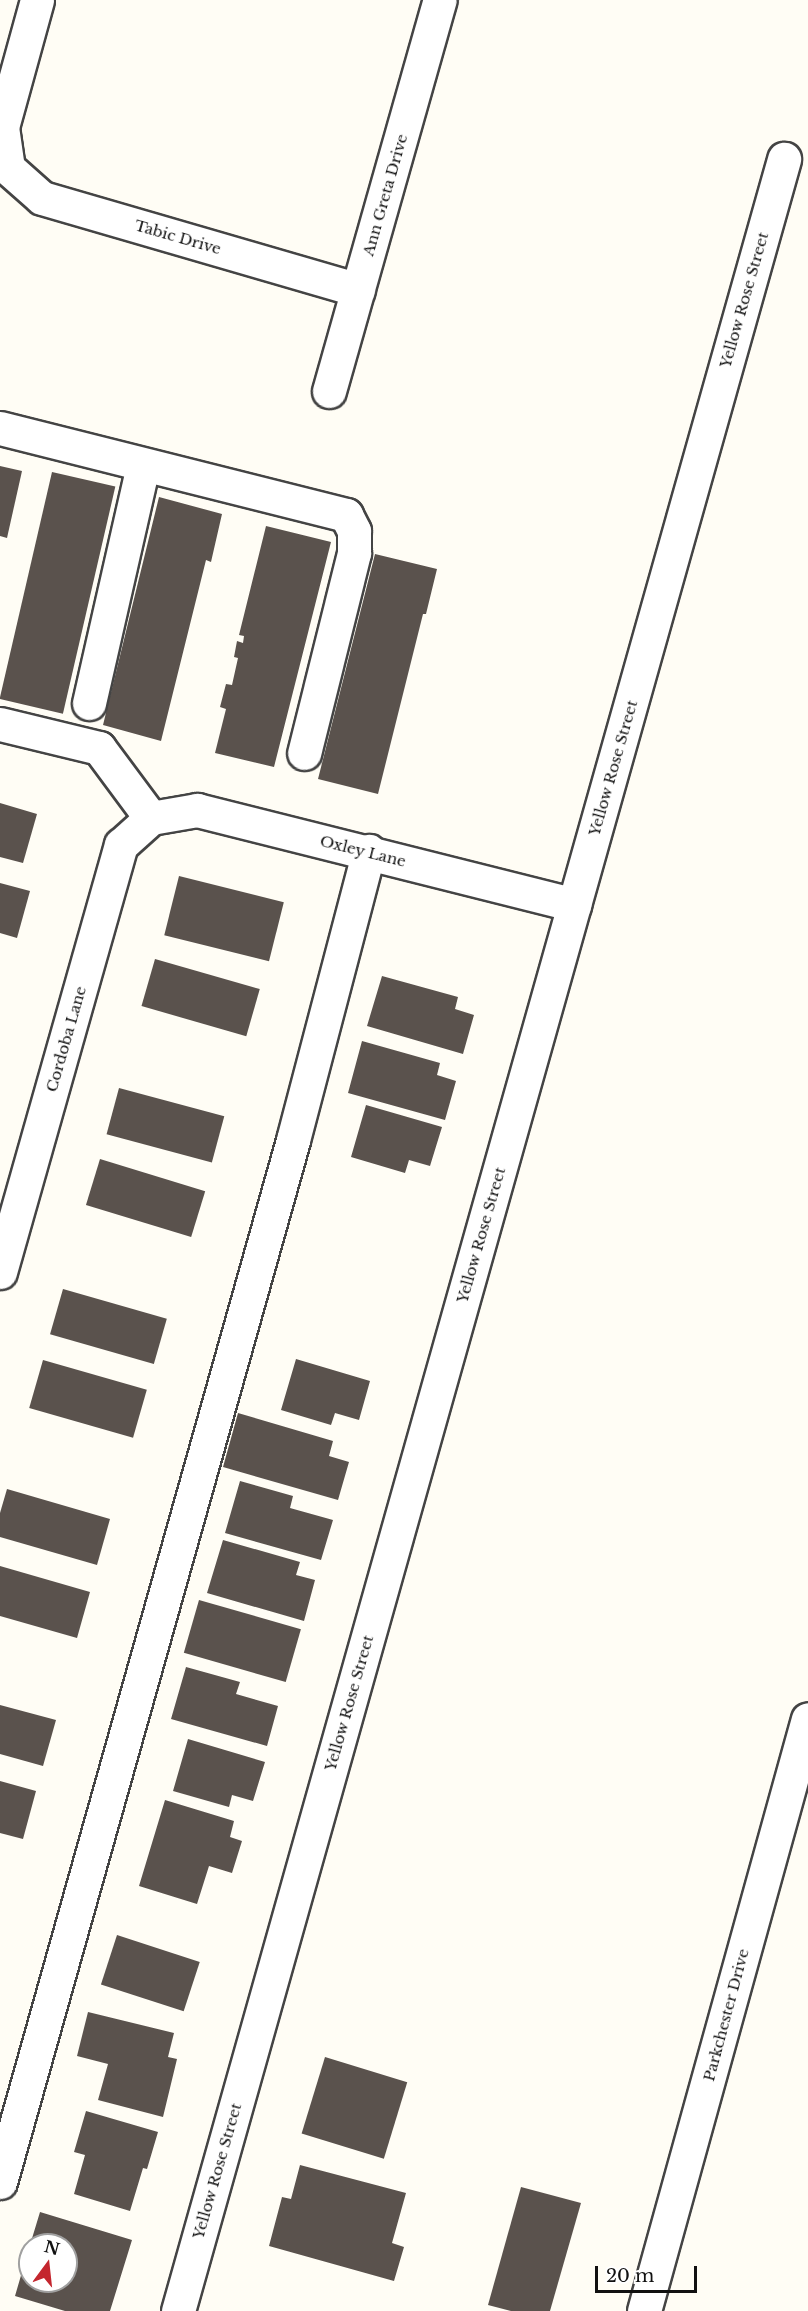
<!DOCTYPE html>
<html>
<head>
<meta charset="utf-8">
<style>
	body { margin:0 }
	#map { position:relative; width:808px; height:2311px; overflow:hidden; background:#fffdf5; font-family:"Libre Baskerville",serif }
	div>[style] { position:absolute }
	.building>* { inset:0; background:#5a524d; transform-origin:0 0 }
	.roads { filter:drop-shadow(2px 0 #444) drop-shadow(-2px 0 #444) drop-shadow(0 2px #444) drop-shadow(0 -2px #444) }
	.minor>* { height:33px; margin:-16.5px; padding:0 16.5px; transform-origin:16.5px; border-radius:16.5px; background:#fff }
	span { translate:-50% -50%; white-space:nowrap; text-align:center; line-height:1.15; -webkit-text-stroke:6px #fff; paint-order:stroke }
	.street-label { font-size:15px; color:#111 }
	.north { position:absolute; left:18px; top:2233px; width:60px; height:60px; box-sizing:border-box; background:#fff; border:2px solid #a0a0a0; border-radius:50%; rotate:15deg; font-size:16px; font-weight:700; line-height:24px; text-align:center; color:#111 }
	.north::after { content:''; display:block; margin:auto; width:21px; height:27px; background:#c4262e; clip-path:polygon(50% 0,100% 100%,50% 72%,0 100%) }
	.scale { position:absolute; left:595px; top:2266px; width:102px; height:27px; box-sizing:border-box; border:3px solid #111; border-top:0; padding-left:8px; font-size:18px; line-height:21px; white-space:nowrap; color:#111; -webkit-text-stroke:4px #fff; paint-order:stroke }
</style>
</head>
<body>
<div id="map">
	<div class="building">
		<div style="clip-path:polygon(0 466px,22px 471px,7px 538px,0 536px)"></div>
		<div style="left:52px;top:472px;width:65px;height:233px;rotate:13deg"></div>
		<div style="clip-path:polygon(159px 497px,222px 514px,211px 562px,206px 560px,161px 741px,103px 725px)"></div>
		<div style="clip-path:polygon(266px 526px,331px 542px,274px 767px,215px 753px,226px 709px,220px 707px,226px 684px,232px 685px,238px 658px,234px 657px,237px 641px,243px 643px,244px 636px,239px 635px)"></div>
		<div style="clip-path:polygon(375px 554px,437px 569px,426px 614px,423px 614px,378px 794px,318px 779px)"></div>
		<div style="clip-path:polygon(0 803px,37px 814px,23px 863px,0 857px)"></div>
		<div style="left:179px;top:876px;width:108px;height:61px;rotate:14deg"></div>
		<div style="clip-path:polygon(0 883px,30px 891px,17px 938px,0 933px)"></div>
		<div style="left:155px;top:959px;width:109px;height:49px;rotate:16deg"></div>
		<div style="clip-path:polygon(382px 976px,458px 997px,455px 1009px,474px 1015px,463px 1054px,367px 1026px)"></div>
		<div style="clip-path:polygon(362px 1041px,440px 1063px,437px 1075px,456px 1081px,445px 1120px,348px 1093px)"></div>
		<div style="left:119px;top:1088px;width:109px;height:48px;rotate:15deg"></div>
		<div style="clip-path:polygon(366px 1105px,442px 1127px,430px 1166px,409px 1160px,405px 1173px,351px 1157px)"></div>
		<div style="left:100px;top:1159px;width:110px;height:48px;rotate:17deg"></div>
		<div style="left:63px;top:1289px;width:108px;height:47px;rotate:16deg"></div>
		<div style="clip-path:polygon(296px 1359px,370px 1381px,359px 1420px,335px 1413px,331px 1425px,281px 1410px)"></div>
		<div style="left:43px;top:1360px;width:108px;height:50px;rotate:16deg"></div>
		<div style="clip-path:polygon(238px 1413px,333px 1441px,329px 1456px,349px 1462px,338px 1500px,223px 1467px)"></div>
		<div style="clip-path:polygon(240px 1481px,293px 1496px,290px 1508px,333px 1520px,321px 1560px,225px 1533px)"></div>
		<div style="clip-path:polygon(7px 1489px,110px 1519px,97px 1565px,0 1537px,0 1513px)"></div>
		<div style="clip-path:polygon(223px 1540px,300px 1562px,296px 1575px,315px 1580px,304px 1621px,207px 1593px)"></div>
		<div style="clip-path:polygon(0 1566px,90px 1592px,77px 1638px,0 1616px)"></div>
		<div style="left:199px;top:1600px;width:106px;height:55px;rotate:16deg"></div>
		<div style="clip-path:polygon(186px 1667px,240px 1682px,236px 1694px,278px 1706px,267px 1746px,171px 1719px)"></div>
		<div style="clip-path:polygon(0 1705px,56px 1720px,43px 1766px,0 1754px)"></div>
		<div style="clip-path:polygon(188px 1739px,265px 1762px,253px 1801px,232px 1795px,229px 1807px,173px 1791px)"></div>
		<div style="clip-path:polygon(0 1781px,36px 1791px,23px 1839px,0 1833px)"></div>
		<div style="clip-path:polygon(165px 1800px,234px 1821px,230px 1837px,242px 1841px,232px 1873px,209px 1866px,197px 1904px,139px 1886px)"></div>
		<div style="left:117px;top:1935px;width:87px;height:52px;rotate:18deg"></div>
		<div style="clip-path:polygon(88px 2012px,174px 2033px,168px 2057px,177px 2059px,163px 2117px,98px 2100px,108px 2064px,77px 2056px)"></div>
		<div style="left:325px;top:2057px;width:86px;height:80px;rotate:17deg"></div>
		<div style="clip-path:polygon(86px 2111px,158px 2132px,147px 2169px,143px 2168px,130px 2211px,74px 2194px,85px 2155px,74px 2152px)"></div>
		<div style="clip-path:polygon(300px 2165px,406px 2193px,392px 2243px,404px 2247px,394px 2281px,269px 2246px,282px 2197px,291px 2199px)"></div>
		<div style="clip-path:polygon(521px 2187px,581px 2203px,550px 2311px,511px 2311px,488px 2305px)"></div>
		<div style="clip-path:polygon(40px 2212px,132px 2240px,110px 2311px,65px 2311px,15px 2296px,29px 2248px,30px 2281px,66px 2281px,66px 2245px,30px 2245px)"></div>
	</div>
	<div class="roads">
		<div class="minor">
			<div style="left:37px;top:0;width:132px;rotate:105.4deg"></div>
			<div style="left:2px;top:127px;width:41px;rotate:81.7deg"></div>
			<div style="left:8px;top:168px;width:45px;rotate:41.4deg"></div>
			<div style="left:42px;top:198px;width:329px;rotate:16.2deg"></div>
			<div style="left:329px;top:391px;width:406px;rotate:-74.2deg"></div>
			<div style="left:0;top:428px;width:357px;rotate:14.1deg"></div>
			<div style="left:346px;top:515px;width:18px;rotate:63deg"></div>
			<div style="left:354px;top:531px;width:22px;rotate:90deg"></div>
			<div style="left:354px;top:553px;width:206px;rotate:104deg"></div>
			<div style="left:89px;top:703px;width:244px;rotate:-77.2deg"></div>
			<div style="left:0;top:724px;width:102px;rotate:13.6deg"></div>
			<div style="left:99px;top:748px;width:87px;rotate:53.4deg"></div>
			<div style="left:151px;top:818px;width:47px;rotate:-9.9deg"></div>
			<div style="left:197px;top:810px;width:389px;rotate:14.1deg"></div>
			<div style="left:0;top:1272px;width:444px;rotate:-74.2deg"></div>
			<div style="left:121px;top:845px;width:40px;rotate:-42deg"></div>
			<div style="left:0;top:2182px;width:1082px;rotate:-74.29deg"></div>
			<div style="left:293px;top:1140px;width:299px;rotate:-75.3deg"></div>
			<div style="left:178px;top:2311px;width:2236px;rotate:-74.27deg"></div>
			<div style="left:644px;top:2311px;width:614px;rotate:-74.52deg"></div>
		</div>
	</div>
	<div class="street-label">
		<span style="left:385px;top:195px;rotate:-74deg">Ann Greta Drive</span>
		<span style="left:178px;top:237px;rotate:16deg">Tabic Drive</span>
		<span style="left:744px;top:300px;rotate:-74deg">Yellow Rose Street</span>
		<span style="left:613px;top:768px;rotate:-74deg">Yellow Rose Street</span>
		<span style="left:363px;top:851px;rotate:14deg">Oxley Lane</span>
		<span style="left:66px;top:1039px;rotate:-74deg">Cordoba Lane</span>
		<span style="left:481px;top:1235px;rotate:-74deg">Yellow Rose Street</span>
		<span style="left:349px;top:1703px;rotate:-74deg">Yellow Rose Street</span>
		<span style="left:726px;top:2015px;rotate:-75deg">Parkchester Drive</span>
		<span style="left:217px;top:2171px;rotate:-74deg">Yellow Rose Street</span>
	</div>
	<div class="north">N</div>
	<div class="scale">20 m</div>
</div>
</body>
</html>
